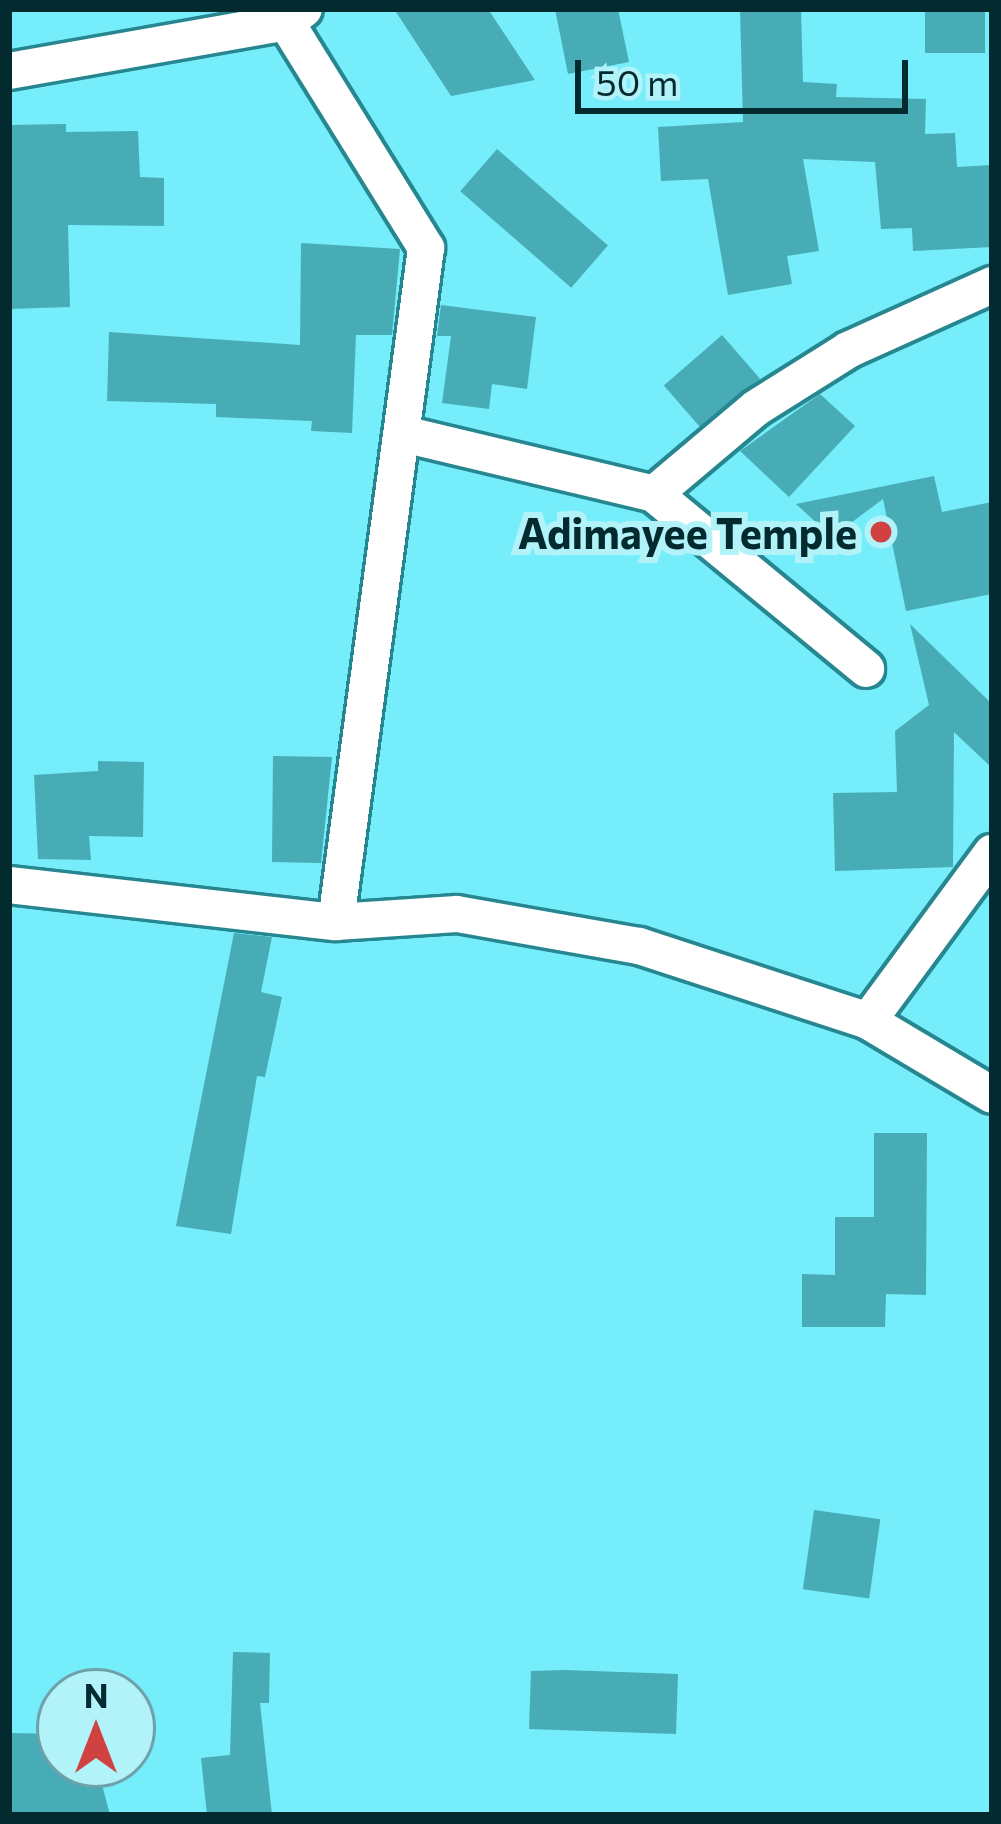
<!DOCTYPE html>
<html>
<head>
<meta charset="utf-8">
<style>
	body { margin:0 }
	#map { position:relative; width:1001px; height:1824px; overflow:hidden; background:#76edfa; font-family:Commissioner,sans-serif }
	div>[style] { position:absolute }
	.building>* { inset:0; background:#48acb6; transform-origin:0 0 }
	.roads { filter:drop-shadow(3px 0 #278791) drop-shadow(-3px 0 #278791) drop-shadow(0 3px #278791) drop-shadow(0 -3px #278791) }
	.minor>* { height:36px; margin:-18px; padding:0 18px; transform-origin:18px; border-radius:18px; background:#fff }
	.dots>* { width:33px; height:33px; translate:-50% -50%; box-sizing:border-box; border:6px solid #b2f2f9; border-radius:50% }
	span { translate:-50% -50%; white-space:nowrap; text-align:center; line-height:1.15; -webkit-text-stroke:12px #b2f2f9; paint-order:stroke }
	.poi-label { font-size:42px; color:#032b2f; font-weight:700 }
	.right { translate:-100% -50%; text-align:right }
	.frame { position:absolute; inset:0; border:12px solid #032b2f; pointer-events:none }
	.north { position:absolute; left:36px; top:1668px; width:120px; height:120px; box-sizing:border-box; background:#b2f2f9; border:3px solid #6ca2a8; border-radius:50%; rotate:0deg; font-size:33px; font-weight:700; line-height:48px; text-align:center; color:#032b2f }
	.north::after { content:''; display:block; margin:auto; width:42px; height:54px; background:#d04141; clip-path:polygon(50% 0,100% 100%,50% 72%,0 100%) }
	.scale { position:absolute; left:575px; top:60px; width:333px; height:54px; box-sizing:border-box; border:6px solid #032b2f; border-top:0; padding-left:15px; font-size:36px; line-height:42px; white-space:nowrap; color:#032b2f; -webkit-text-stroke:9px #b2f2f9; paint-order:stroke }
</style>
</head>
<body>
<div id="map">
	<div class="building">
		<div style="clip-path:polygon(394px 9px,488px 9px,535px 80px,451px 96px)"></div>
		<div style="clip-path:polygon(555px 9px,618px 9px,629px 62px,568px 74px)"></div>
		<div style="clip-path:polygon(740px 9px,801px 9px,803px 82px,837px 84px,836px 97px,926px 99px,925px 134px,955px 133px,957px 167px,992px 165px,992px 247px,913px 251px,912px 228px,881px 229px,875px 162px,803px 159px,819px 251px,787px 256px,792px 284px,728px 295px,708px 179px,661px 181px,658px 127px,743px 122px)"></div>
		<div style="left:925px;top:9px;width:60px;height:44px"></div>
		<div style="clip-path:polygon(66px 124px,66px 132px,138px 131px,140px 177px,164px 178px,164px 226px,68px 225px,70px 307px,9px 309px,10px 125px)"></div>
		<div style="left:497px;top:149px;width:147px;height:56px;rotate:41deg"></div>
		<div style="clip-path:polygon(301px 243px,400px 249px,392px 335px,356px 335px,352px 433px,311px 431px,312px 421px,216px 417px,216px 404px,107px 401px,109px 332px,300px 345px)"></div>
		<div style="clip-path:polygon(441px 305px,536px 317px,527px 389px,492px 384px,489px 409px,442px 403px,451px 336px,437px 336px)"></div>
		<div style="left:722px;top:335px;width:58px;height:77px;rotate:49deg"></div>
		<div style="clip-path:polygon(820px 394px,855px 426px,789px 497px,740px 451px)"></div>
		<div style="clip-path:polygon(934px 476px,942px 512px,992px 502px,992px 594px,906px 611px,883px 499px,832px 537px,796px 504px)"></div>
		<div style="clip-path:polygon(910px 624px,992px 704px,992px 768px,954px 732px,953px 867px,835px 871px,833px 793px,897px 792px,895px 731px,929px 705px)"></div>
		<div style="clip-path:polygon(273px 756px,332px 757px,321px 863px,272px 862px)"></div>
		<div style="clip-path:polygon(98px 761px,144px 762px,143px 837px,89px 836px,91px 860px,38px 859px,34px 775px,98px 771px)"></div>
		<div style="clip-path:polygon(234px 933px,272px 937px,261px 992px,282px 997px,265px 1077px,257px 1076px,231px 1234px,176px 1226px)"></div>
		<div style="clip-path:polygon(874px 1133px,927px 1133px,926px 1295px,886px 1294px,885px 1327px,802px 1327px,802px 1274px,835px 1275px,835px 1217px,874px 1217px)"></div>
		<div style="left:814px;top:1510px;width:67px;height:80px;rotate:8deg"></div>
		<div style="clip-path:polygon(233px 1652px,270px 1653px,269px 1703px,260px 1703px,272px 1815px,207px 1815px,201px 1758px,230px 1755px)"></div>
		<div style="clip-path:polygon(564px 1670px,678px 1674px,676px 1734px,529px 1729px,531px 1671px)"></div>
		<div style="clip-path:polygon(9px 1733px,60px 1734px,69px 1780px,99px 1773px,110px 1815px,9px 1815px)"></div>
	</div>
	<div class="roads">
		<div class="minor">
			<div style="left:286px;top:22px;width:266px;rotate:58.2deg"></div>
			<div style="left:426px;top:248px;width:680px;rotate:97.61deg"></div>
			<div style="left:9px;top:71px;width:281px;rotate:-10deg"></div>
			<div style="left:286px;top:22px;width:22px;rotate:-36deg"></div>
			<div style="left:407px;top:435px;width:254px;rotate:13.4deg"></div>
			<div style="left:654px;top:494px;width:275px;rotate:39.5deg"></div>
			<div style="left:654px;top:494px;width:133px;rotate:-40.1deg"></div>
			<div style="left:756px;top:408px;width:109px;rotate:-32.2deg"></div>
			<div style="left:848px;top:350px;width:158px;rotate:-24.3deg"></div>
			<div style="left:9px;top:885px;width:329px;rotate:6.5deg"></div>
			<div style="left:336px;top:922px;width:121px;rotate:-3.8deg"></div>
			<div style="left:457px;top:914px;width:185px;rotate:10deg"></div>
			<div style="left:639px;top:946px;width:241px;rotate:18.1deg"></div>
			<div style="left:868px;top:1021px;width:144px;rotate:30.8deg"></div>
			<div style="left:868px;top:1021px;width:209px;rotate:-53.6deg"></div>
		</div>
	</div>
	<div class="dots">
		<div style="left:881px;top:532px;background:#d04141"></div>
	</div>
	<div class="poi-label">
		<span class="right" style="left:857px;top:532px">Adimayee Temple</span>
	</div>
	<div class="frame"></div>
	<div class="north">N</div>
	<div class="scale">50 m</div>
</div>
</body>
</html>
